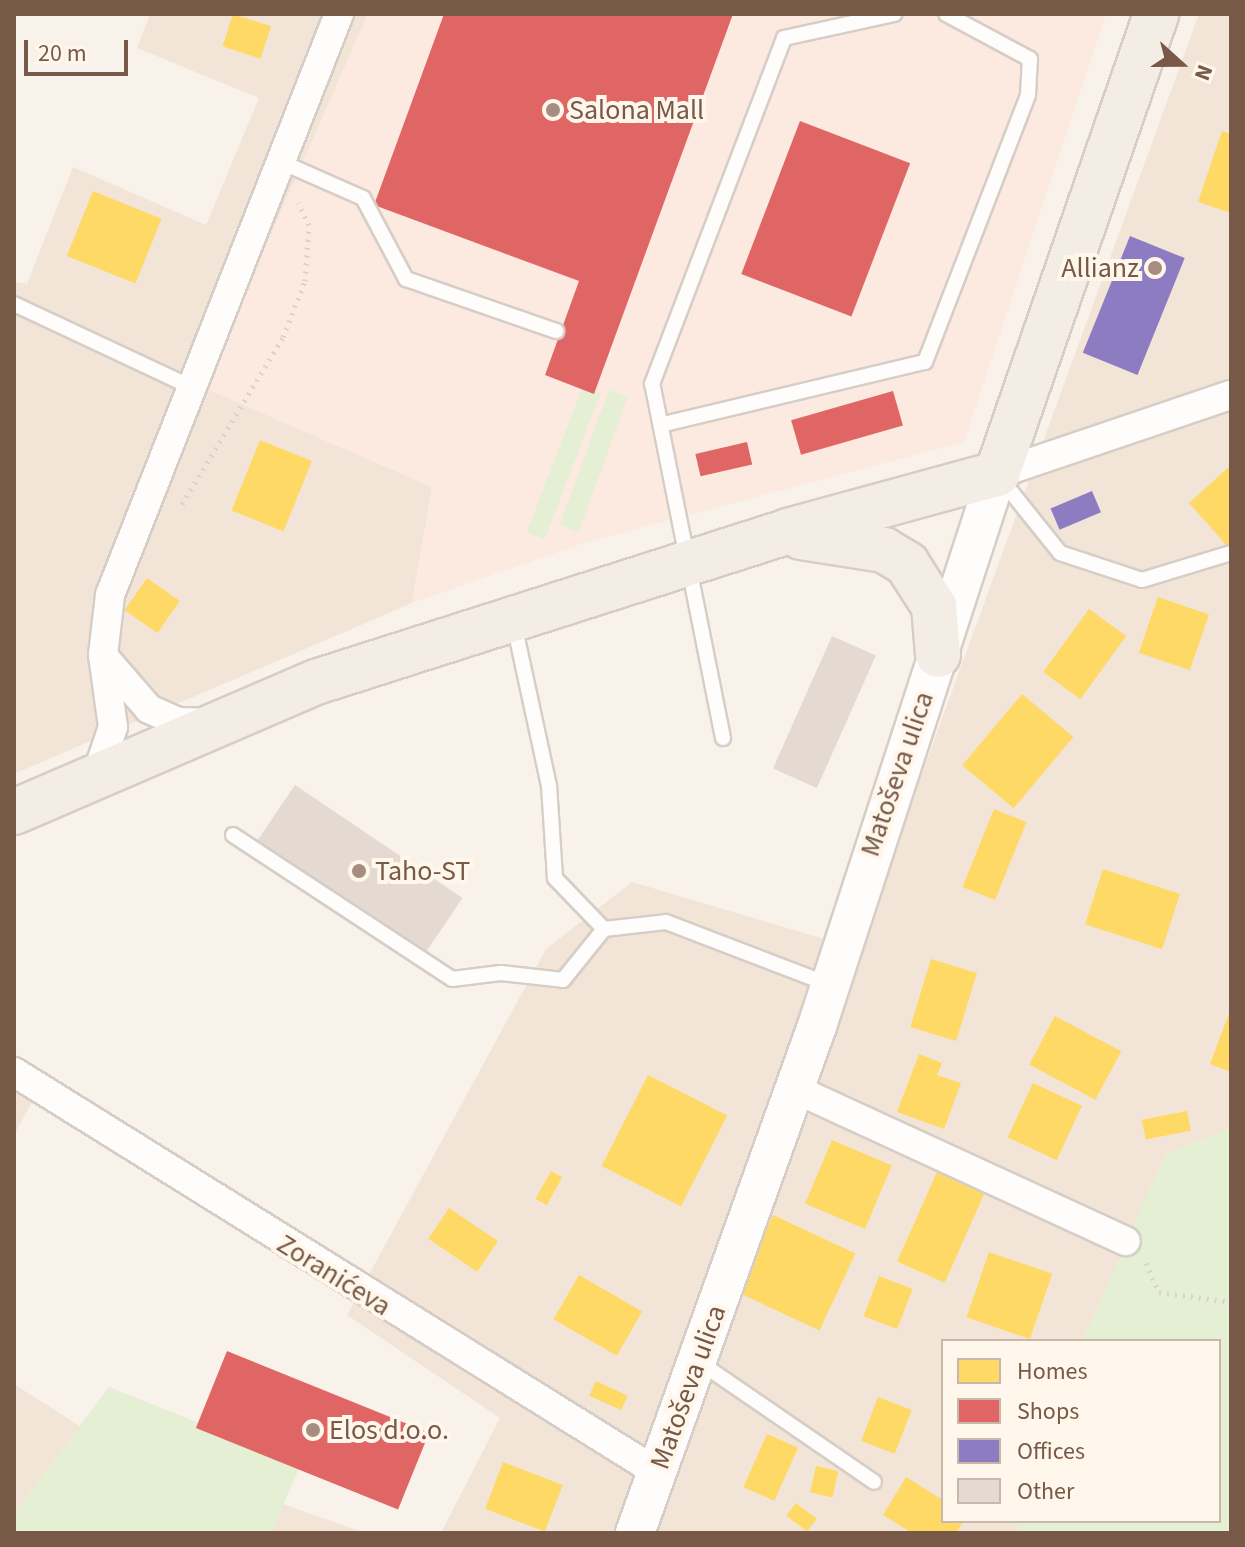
<!DOCTYPE html>
<html>
<head>
<meta charset="utf-8">
<style>
	body { margin:0 }
	#map { position:relative; width:1245px; height:1547px; overflow:hidden; background:#f8f2ea; font-family:"Source Sans 3",sans-serif }
	div>[style] { position:absolute }
	.residential>* { inset:0; background:#f2e5d7 }
	.commercial>* { inset:0; background:#fce9e0 }
	.green>* { inset:0; background:#e4efd3; transform-origin:0 0 }
	.homes>* { inset:0; background:#ffd966; transform-origin:0 0 }
	.shops>* { inset:0; background:#e06666; transform-origin:0 0 }
	.offices>* { inset:0; background:#8e7cc3; transform-origin:0 0 }
	.building>* { inset:0; background:#e5dad1; transform-origin:0 0 }
	.path>* { height:5px; margin-top:-2.5px; transform-origin:0; background:repeating-linear-gradient(90deg,#dad2cc 0 2px,transparent 0 8px) }
	.roads { filter:drop-shadow(2px 0 #d6cec6) drop-shadow(-2px 0 #d6cec6) drop-shadow(0 2px #d6cec6) drop-shadow(0 -2px #d6cec6) }
	.service>* { height:14px; margin:-7px; padding:0 7px; transform-origin:7px; border-radius:7px; background:#fefdfc }
	.minor>* { height:28px; margin:-14px; padding:0 14px; transform-origin:14px; border-radius:14px; background:#fefdfc }
	.secondary>* { height:38px; margin:-19px; padding:0 19px; transform-origin:19px; border-radius:19px; background:#fefdfc }
	.primary>* { height:44px; margin:-22px; padding:0 22px; transform-origin:22px; border-radius:22px; background:#f3ede5 }
	.dots>* { width:22px; height:22px; translate:-50% -50%; box-sizing:border-box; border:4px solid #fff7ec; border-radius:50% }
	span { translate:-50% -50%; white-space:nowrap; text-align:center; line-height:1.15; -webkit-text-stroke:8px #fff7ec; paint-order:stroke }
	.poi-label { font-size:28px; color:#785847 }
	.left { translate:0 -50%; text-align:left }
	.right { translate:-100% -50%; text-align:right }
	.street-label { font-size:28px; color:#785847 }
	.frame { position:absolute; inset:0; border:16px solid #785847; pointer-events:none }
	.legend { position:absolute; left:941px; top:1339px; width:280px; height:184px; box-sizing:border-box; background:#fff7ec; border:2px solid #c9b7aa; margin:0; padding:10px 14px; list-style:none; font-size:24px; color:#785847 }
	.legend li { display:flex; align-items:center; gap:16px; height:40px }
	.legend b { width:40px; border:2px solid #c9b7aa }
	.north { position:absolute; left:1141px; top:24px; width:80px; height:80px; -webkit-text-stroke:6px #fff7ec; paint-order:stroke; rotate:111deg; font-size:22px; font-weight:700; line-height:32px; text-align:center; color:#785847 }
	.north::after { content:''; display:block; margin:auto; width:28px; height:36px; background:#785847; clip-path:polygon(50% 0,100% 100%,50% 72%,0 100%) }
	.scale { position:absolute; left:24px; top:40px; width:104px; height:36px; box-sizing:border-box; border:4px solid #785847; border-top:0; padding-left:10px; font-size:24px; line-height:28px; white-space:nowrap; color:#785847; -webkit-text-stroke:6px #fff7ec; paint-order:stroke }
</style>
</head>
<body>
<div id="map">
	<div class="residential">
		<div style="clip-path:polygon(150px 14px,368px 14px,204px 387px,432px 487px,412px 603px,14px 774px,14px 282px,27px 284px,73px 167px,206px 225px,259px 98px,137px 48px)"></div>
		<div style="clip-path:polygon(evenodd,1199px 14px,1231px 14px,1231px 1533px,441px 1533px,500px 1418px,347px 1315px,546px 949px,632px 882px,858px 949px,1199px 14px,943px 1341px,1219px 1341px,1219px 1521px,943px 1521px,943px 1341px)"></div>
		<div style="clip-path:polygon(14px 1058px,48px 1073px,14px 1135px)"></div>
		<div style="clip-path:polygon(14px 1384px,81px 1427px,14px 1513px)"></div>
		<div style="clip-path:polygon(283px 1504px,365px 1533px,271px 1533px)"></div>
	</div>
	<div class="commercial">
		<div style="clip-path:polygon(368px 14px,1106px 14px,964px 442px,587px 542px,412px 603px,432px 487px,204px 388px)"></div>
	</div>
	<div class="green">
		<div style="left:583px;top:386px;width:19px;height:157px;rotate:21deg"></div>
		<div style="left:609px;top:390px;width:20px;height:144px;rotate:20deg"></div>
		<div style="clip-path:polygon(1231px 1127px,1231px 1533px,1024px 1533px,1010px 1521px,1219px 1521px,1219px 1341px,1082px 1341px,1165px 1155px)"></div>
		<div style="clip-path:polygon(109px 1387px,301px 1464px,271px 1533px,14px 1533px,14px 1513px)"></div>
	</div>
	<div class="homes">
		<div style="left:233px;top:14px;width:40px;height:34px;rotate:18deg"></div>
		<div style="clip-path:polygon(1222px 131px,1231px 134px,1231px 213px,1198px 202px)"></div>
		<div style="left:93px;top:191px;width:74px;height:70px;rotate:22deg"></div>
		<div style="left:260px;top:440px;width:56px;height:76px;rotate:22deg"></div>
		<div style="clip-path:polygon(1231px 465px,1231px 546px,1229px 548px,1189px 503px)"></div>
		<div style="left:147px;top:578px;width:40px;height:39px;rotate:35deg"></div>
		<div style="left:1158px;top:597px;width:54px;height:59px;rotate:19deg"></div>
		<div style="left:1089px;top:609px;width:46px;height:78px;rotate:36deg"></div>
		<div style="left:1022px;top:694px;width:67px;height:93px;rotate:40deg"></div>
		<div style="left:994px;top:809px;width:35px;height:84px;rotate:22deg"></div>
		<div style="left:1103px;top:869px;width:81px;height:58px;rotate:18deg"></div>
		<div style="left:931px;top:959px;width:48px;height:71px;rotate:17deg"></div>
		<div style="clip-path:polygon(1231px 1008px,1231px 1072px,1210px 1064px)"></div>
		<div style="left:1055px;top:1016px;width:75px;height:55px;rotate:28deg"></div>
		<div style="clip-path:polygon(919px 1054px,942px 1063px,937px 1075px,961px 1083px,944px 1129px,897px 1112px)"></div>
		<div style="left:648px;top:1075px;width:89px;height:102px;rotate:27deg"></div>
		<div style="left:1033px;top:1083px;width:54px;height:60px;rotate:25deg"></div>
		<div style="left:1187px;top:1111px;width:20px;height:46px;rotate:79deg"></div>
		<div style="left:832px;top:1140px;width:65px;height:69px;rotate:23deg"></div>
		<div style="left:551px;top:1171px;width:13px;height:32px;rotate:29deg"></div>
		<div style="left:937px;top:1172px;width:52px;height:98px;rotate:24deg"></div>
		<div style="left:449px;top:1208px;width:59px;height:37px;rotate:34deg"></div>
		<div style="left:773px;top:1215px;width:91px;height:85px;rotate:25deg"></div>
		<div style="left:989px;top:1252px;width:67px;height:69px;rotate:19deg"></div>
		<div style="left:579px;top:1275px;width:73px;height:51px;rotate:30deg"></div>
		<div style="left:879px;top:1276px;width:36px;height:43px;rotate:21deg"></div>
		<div style="left:596px;top:1381px;width:35px;height:16px;rotate:25deg"></div>
		<div style="left:878px;top:1397px;width:36px;height:47px;rotate:21deg"></div>
		<div style="left:767px;top:1434px;width:34px;height:58px;rotate:24deg"></div>
		<div style="left:503px;top:1462px;width:64px;height:50px;rotate:21deg"></div>
		<div style="left:816px;top:1466px;width:23px;height:27px;rotate:13deg"></div>
		<div style="clip-path:polygon(906px 1477px,943px 1500px,943px 1521px,964px 1521px,956px 1533px,912px 1533px,883px 1515px)"></div>
		<div style="left:796px;top:1503px;width:26px;height:16px;rotate:37deg"></div>
	</div>
	<div class="shops">
		<div style="clip-path:polygon(444px 14px,733px 14px,594px 394px,545px 375px,579px 281px,374px 205px)"></div>
		<div style="left:800px;top:121px;width:118px;height:164px;rotate:21deg"></div>
		<div style="left:893px;top:391px;width:36px;height:106px;rotate:74deg"></div>
		<div style="left:747px;top:442px;width:23px;height:53px;rotate:77deg"></div>
		<div style="left:227px;top:1351px;width:218px;height:83px;rotate:22deg"></div>
	</div>
	<div class="offices">
		<div style="left:1130px;top:236px;width:59px;height:126px;rotate:22deg"></div>
		<div style="left:1092px;top:491px;width:23px;height:45px;rotate:67deg"></div>
	</div>
	<div class="building">
		<div style="left:832px;top:636px;width:48px;height:145px;rotate:24deg"></div>
		<div style="left:295px;top:785px;width:202px;height:71px;rotate:34deg"></div>
	</div>
	<div class="path">
		<div style="left:182px;top:504px;width:195px;rotate:-58.8deg"></div>
		<div style="left:283px;top:337px;width:60px;rotate:-68.6deg"></div>
		<div style="left:305px;top:281px;width:56px;rotate:-85.9deg"></div>
		<div style="left:309px;top:225px;width:25px;rotate:-116deg"></div>
		<div style="left:1146px;top:1263px;width:32px;rotate:66deg"></div>
		<div style="left:1159px;top:1292px;width:73px;rotate:7.9deg"></div>
	</div>
	<div class="roads">
		<div class="service">
			<div style="left:279px;top:161px;width:92px;rotate:23.8deg"></div>
			<div style="left:363px;top:198px;width:92px;rotate:62deg"></div>
			<div style="left:406px;top:279px;width:159px;rotate:19.1deg"></div>
			<div style="left:14px;top:304px;width:193px;rotate:25.1deg"></div>
			<div style="left:664px;top:424px;width:268px;rotate:-13.4deg"></div>
			<div style="left:925px;top:362px;width:286px;rotate:-68.9deg"></div>
			<div style="left:1028px;top:95px;width:36px;rotate:-87deg"></div>
			<div style="left:1030px;top:59px;width:95px;rotate:-151.8deg"></div>
			<div style="left:1000px;top:478px;width:96px;rotate:51.3deg"></div>
			<div style="left:1060px;top:553px;width:86px;rotate:18.2deg"></div>
			<div style="left:1142px;top:580px;width:93px;rotate:-16.9deg"></div>
			<div style="left:723px;top:738px;width:361px;rotate:-101.3deg"></div>
			<div style="left:652px;top:384px;width:370px;rotate:-69.1deg"></div>
			<div style="left:784px;top:38px;width:113px;rotate:-12.3deg"></div>
			<div style="left:233px;top:835px;width:262px;rotate:33.3deg"></div>
			<div style="left:452px;top:979px;width:49px;rotate:-7deg"></div>
			<div style="left:501px;top:973px;width:62px;rotate:6.4deg"></div>
			<div style="left:563px;top:980px;width:65px;rotate:-51.2deg"></div>
			<div style="left:604px;top:929px;width:71px;rotate:-133.9deg"></div>
			<div style="left:555px;top:878px;width:92px;rotate:-93.7deg"></div>
			<div style="left:549px;top:786px;width:166px;rotate:-102.2deg"></div>
			<div style="left:604px;top:929px;width:62px;rotate:-6.4deg"></div>
			<div style="left:666px;top:922px;width:176px;rotate:21deg"></div>
			<div style="left:699px;top:1362px;width:212px;rotate:34.4deg"></div>
		</div>
		<div class="minor">
			<div style="left:997px;top:474px;width:247px;rotate:-18.7deg"></div>
			<div style="left:103px;top:656px;width:70px;rotate:49deg"></div>
			<div style="left:149px;top:709px;width:32px;rotate:24deg"></div>
			<div style="left:178px;top:722px;width:31px;rotate:2deg"></div>
			<div style="left:96px;top:777px;width:53px;rotate:-71.2deg"></div>
			<div style="left:113px;top:727px;width:73px;rotate:-97.9deg"></div>
			<div style="left:103px;top:655px;width:60px;rotate:-83.3deg"></div>
			<div style="left:110px;top:595px;width:625px;rotate:-68.49deg"></div>
			<div style="left:14px;top:1072px;width:757px;rotate:31.89deg"></div>
			<div style="left:795px;top:1089px;width:364px;rotate:24.7deg"></div>
		</div>
		<div class="secondary">
			<div style="left:635px;top:1533px;width:539px;rotate:-70.25deg"></div>
			<div style="left:817px;top:1026px;width:581px;rotate:-71.94deg"></div>
		</div>
		<div class="primary">
			<div style="left:801px;top:537px;width:84px;rotate:8.9deg"></div>
			<div style="left:884px;top:550px;width:27px;rotate:31deg"></div>
			<div style="left:907px;top:564px;width:50px;rotate:57.3deg"></div>
			<div style="left:934px;top:606px;width:49px;rotate:85.3deg"></div>
			<div style="left:14px;top:812px;width:329px;rotate:-23.3deg"></div>
			<div style="left:316px;top:682px;width:496px;rotate:-17.7deg"></div>
			<div style="left:788px;top:531px;width:217px;rotate:-15.3deg"></div>
			<div style="left:997px;top:474px;width:487px;rotate:-70.9deg"></div>
		</div>
	</div>
	<div class="dots">
		<div style="left:553px;top:110px;background:#a58e80"></div>
		<div style="left:1155px;top:268px;background:#a58e80"></div>
		<div style="left:359px;top:871px;background:#a58e80"></div>
		<div style="left:313px;top:1430px;background:#a58e80"></div>
	</div>
	<div class="poi-label">
		<span class="left" style="left:569px;top:110px">Salona Mall</span>
		<span class="right" style="left:1139px;top:268px">Allianz</span>
		<span class="left" style="left:375px;top:871px">Taho-ST</span>
		<span class="left" style="left:329px;top:1430px">Elos d.o.o.</span>
	</div>
	<div class="street-label">
		<span style="left:897px;top:774px;rotate:-71deg">Matoševa ulica</span>
		<span style="left:334px;top:1275px;rotate:32deg">Zoranićeva</span>
		<span style="left:688px;top:1387px;rotate:-70deg">Matoševa ulica</span>
	</div>
	<div class="frame"></div>
	<ul class="legend">
	<li><b style="height:22px;background:#ffd966"></b>Homes</li>
	<li><b style="height:22px;background:#e06666"></b>Shops</li>
	<li><b style="height:22px;background:#8e7cc3"></b>Offices</li>
	<li><b style="height:22px;background:#e5dad1"></b>Other</li>
	</ul>
	<div class="north">N</div>
	<div class="scale">20 m</div>
</div>
</body>
</html>
